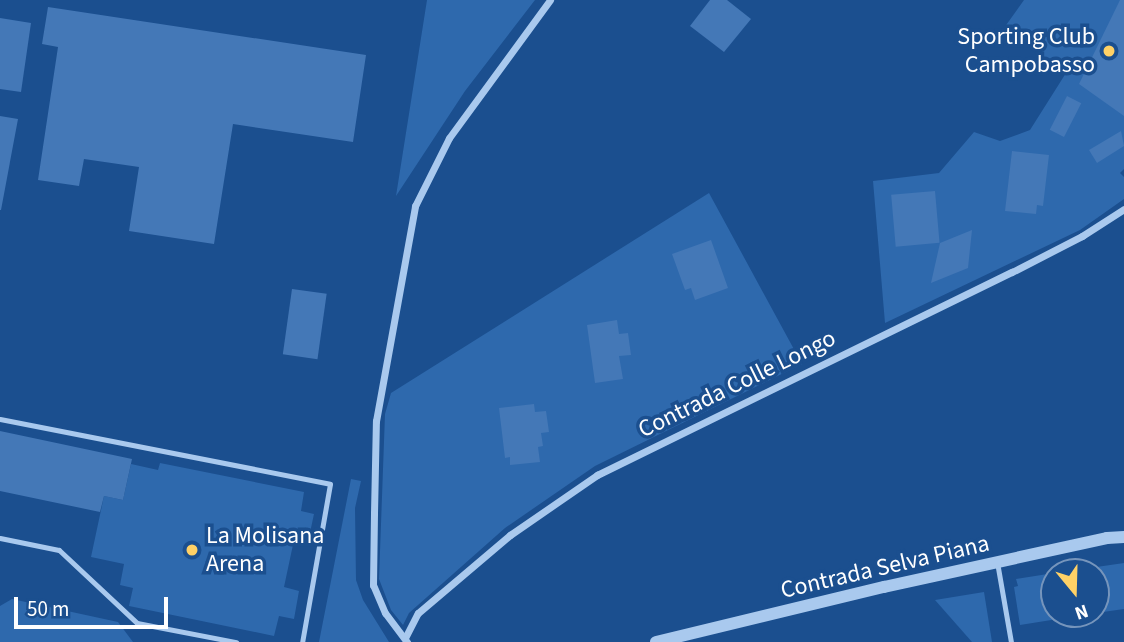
<!DOCTYPE html>
<html>
<head>
<meta charset="utf-8">
<style>
	body { margin:0 }
	#map { position:relative; width:1124px; height:642px; overflow:hidden; background:#1b4f8f; font-family:"Source Sans 3",sans-serif }
	div>[style] { position:absolute }
	.green>* { inset:0; background:#2e69ad }
	.building>* { inset:0; background:#4478b7; transform-origin:0 0 }
	.service>* { height:5px; margin:-2.5px; padding:0 2.5px; transform-origin:2.5px; border-radius:2.5px; background:#a9c9ee }
	.minor>* { height:7px; margin:-3.5px; padding:0 3.5px; transform-origin:3.5px; border-radius:3.5px; background:#a9c9ee }
	.tertiary>* { height:12px; margin:-6px; padding:0 6px; transform-origin:6px; border-radius:6px; background:#a9c9ee }
	.dots>* { width:19px; height:19px; translate:-50% -50%; box-sizing:border-box; border:4px solid #1b4f8f; border-radius:50% }
	span { translate:-50% -50%; white-space:nowrap; text-align:center; line-height:1.15; -webkit-text-stroke:7px #1b4f8f; paint-order:stroke }
	.poi-label { font-size:24px; color:#fff }
	.right { translate:-100% -50%; text-align:right }
	.left { translate:0 -50%; text-align:left }
	.street-label { font-size:24px; color:#fff }
	.north { position:absolute; left:1040px; top:558px; width:70px; height:70px; box-sizing:border-box; background:#1b4f8f; border:2px solid #7695bc; border-radius:50%; rotate:161deg; font-size:19px; font-weight:700; line-height:28px; text-align:center; color:#fff }
	.north::after { content:''; display:block; margin:auto; width:24px; height:32px; background:#ffd166; clip-path:polygon(50% 0,100% 100%,50% 72%,0 100%) }
	.scale { position:absolute; left:14px; top:597px; width:154px; height:32px; box-sizing:border-box; border:4px solid #fff; border-top:0; padding-left:9px; font-size:21px; line-height:24px; white-space:nowrap; color:#fff; -webkit-text-stroke:5px #1b4f8f; paint-order:stroke }
</style>
</head>
<body>
<div id="map">
	<div class="green">
		<div style="clip-path:polygon(427px 0,535px 0,465px 91px,396px 196px)"></div>
		<div style="clip-path:polygon(1024px 0,1124px 0,1124px 169px,1120px 173px,1124px 177px,1124px 199px,1080px 230px,885px 323px,873px 181px,939px 173px,974px 132px,1000px 141px,1030px 130px,1066px 73px,1004px 28px)"></div>
		<div style="clip-path:polygon(709px 193px,802px 364px,595px 466px,505px 528px,409px 613px,403px 625px,391px 610px,379px 579px,385px 414px,391px 393px)"></div>
		<div style="clip-path:polygon(160px 463px,304px 492px,301px 511px,314px 514px,308px 542px,294px 540px,284px 587px,299px 591px,294px 619px,279px 616px,274px 636px,129px 606px,133px 588px,120px 585px,124px 564px,91px 557px,104px 496px,123px 500px,131px 464px,158px 470px)"></div>
		<div style="clip-path:polygon(351px 479px,361px 481px,355px 508px,356px 580px,363px 600px,389px 642px,319px 642px)"></div>
		<div style="clip-path:polygon(1124px 563px,1124px 609px,1096px 613px,1096px 572px,1062px 572px)"></div>
		<div style="clip-path:polygon(1054px 573px,1054px 614px,1089px 614px,1020px 625px,1014px 587px,1018px 586px,1016px 579px)"></div>
		<div style="clip-path:polygon(984px 592px,992px 642px,972px 642px,935px 600px)"></div>
		<div style="clip-path:polygon(12px 599px,118px 622px,133px 642px,0 642px,0 606px)"></div>
	</div>
	<div class="building">
		<div style="clip-path:polygon(710px 0,727px 0,751px 19px,724px 52px,690px 26px)"></div>
		<div style="clip-path:polygon(1120px 0,1124px 0,1124px 116px,1079px 84px)"></div>
		<div style="clip-path:polygon(48px 7px,366px 55px,353px 142px,233px 124px,214px 244px,129px 231px,139px 167px,84px 159px,79px 186px,38px 180px,58px 47px,42px 44px)"></div>
		<div style="clip-path:polygon(0 18px,31px 23px,21px 92px,0 89px)"></div>
		<div style="left:1067px;top:96px;width:16px;height:38px;rotate:27deg"></div>
		<div style="clip-path:polygon(0 116px,18px 119px,1px 210px,0 210px)"></div>
		<div style="clip-path:polygon(1121px 131px,1124px 146px,1097px 163px,1089px 150px)"></div>
		<div style="clip-path:polygon(1012px 151px,1049px 155px,1043px 206px,1037px 205px,1036px 214px,1005px 211px)"></div>
		<div style="left:935px;top:191px;width:52px;height:44px;rotate:85deg"></div>
		<div style="clip-path:polygon(972px 230px,968px 268px,931px 283px,940px 243px)"></div>
		<div style="clip-path:polygon(711px 240px,728px 288px,695px 300px,691px 288px,685px 290px,672px 254px)"></div>
		<div style="left:292px;top:289px;width:35px;height:66px;rotate:8deg"></div>
		<div style="clip-path:polygon(617px 320px,619px 334px,628px 333px,631px 355px,619px 356px,623px 379px,595px 383px,587px 325px)"></div>
		<div style="clip-path:polygon(534px 404px,535px 412px,546px 411px,549px 432px,541px 433px,543px 446px,538px 447px,540px 462px,510px 465px,510px 457px,505px 458px,499px 408px)"></div>
		<div style="clip-path:polygon(0 431px,132px 459px,123px 500px,104px 496px,100px 512px,0 491px)"></div>
	</div>
	<div class="service">
		<div style="left:0;top:419px;width:336px;rotate:11.1deg"></div>
		<div style="left:330px;top:484px;width:160px;rotate:100deg"></div>
		<div style="left:0;top:538px;width:60px;rotate:11.5deg"></div>
		<div style="left:59px;top:550px;width:107px;rotate:43.1deg"></div>
		<div style="left:137px;top:623px;width:101px;rotate:10.9deg"></div>
		<div style="left:997px;top:562px;width:81px;rotate:80.1deg"></div>
	</div>
	<div class="minor">
		<div style="left:405px;top:638px;width:28px;rotate:-63deg"></div>
		<div style="left:418px;top:613px;width:121px;rotate:-40.3deg"></div>
		<div style="left:510px;top:535px;width:106px;rotate:-34.6deg"></div>
		<div style="left:597px;top:475px;width:462px;rotate:-26.1deg"></div>
		<div style="left:1012px;top:272px;width:79px;rotate:-27.2deg"></div>
		<div style="left:1082px;top:236px;width:50px;rotate:-32.7deg"></div>
		<div style="left:407px;top:642px;width:36px;rotate:-127deg"></div>
		<div style="left:385px;top:613px;width:30px;rotate:-113deg"></div>
		<div style="left:373px;top:585px;width:72px;rotate:-89.2deg"></div>
		<div style="left:374px;top:513px;width:92px;rotate:-88.8deg"></div>
		<div style="left:376px;top:421px;width:219px;rotate:-79.7deg"></div>
		<div style="left:415px;top:206px;width:76px;rotate:-63.4deg"></div>
		<div style="left:449px;top:138px;width:171px;rotate:-53.8deg"></div>
	</div>
	<div class="tertiary">
		<div style="left:656px;top:642px;width:235px;rotate:-13.6deg"></div>
		<div style="left:884px;top:587px;width:228px;rotate:-12.4deg"></div>
		<div style="left:1107px;top:538px;width:17px;rotate:-3deg"></div>
	</div>
	<div class="dots">
		<div style="left:1109px;top:51px;background:#ffd166"></div>
		<div style="left:192px;top:550px;background:#ffd166"></div>
	</div>
	<div class="poi-label">
		<span class="right" style="left:1095px;top:51px">Sporting Club<br>Campobasso</span>
		<span class="left" style="left:206px;top:550px">La Molisana<br>Arena</span>
	</div>
	<div class="street-label">
		<span style="left:737px;top:384px;rotate:-26deg">Contrada Colle Longo</span>
		<span style="left:885px;top:567px;rotate:-13deg">Contrada Selva Piana</span>
	</div>
	<div class="north">N</div>
	<div class="scale">50 m</div>
</div>
</body>
</html>
